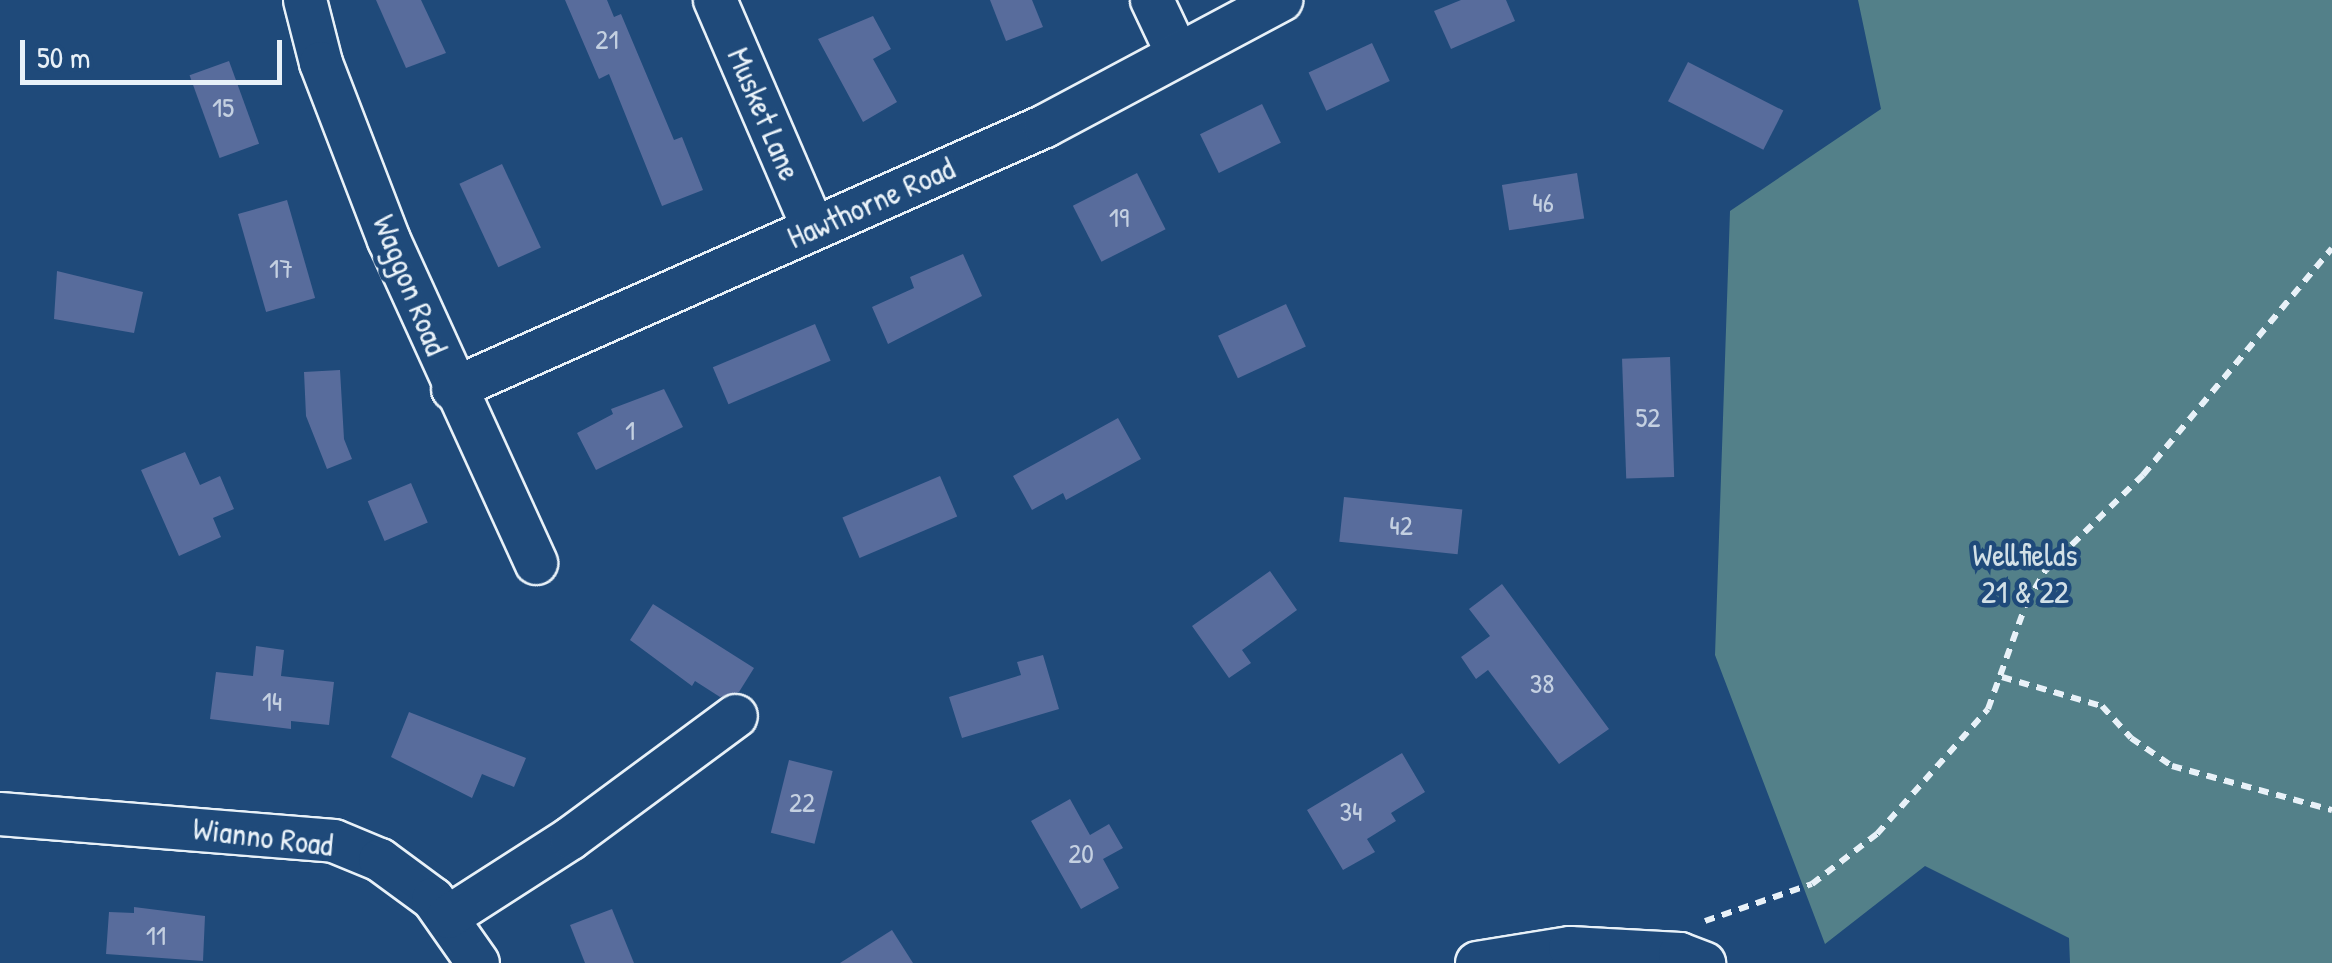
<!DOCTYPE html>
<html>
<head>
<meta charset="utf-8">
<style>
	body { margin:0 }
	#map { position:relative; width:2332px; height:963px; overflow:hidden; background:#1f4a7a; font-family:"Patrick Hand",sans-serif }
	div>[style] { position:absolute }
	.green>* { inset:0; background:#538089 }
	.building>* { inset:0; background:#586c9c; transform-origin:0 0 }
	.path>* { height:6px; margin-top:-3px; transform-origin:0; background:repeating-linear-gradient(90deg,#e8f1f8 0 10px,transparent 0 18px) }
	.roads { filter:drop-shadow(2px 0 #e8f1f8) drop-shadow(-2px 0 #e8f1f8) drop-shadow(0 2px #e8f1f8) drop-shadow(0 -2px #e8f1f8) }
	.minor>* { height:42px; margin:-21px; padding:0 21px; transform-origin:21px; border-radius:21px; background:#1f4a7a }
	span { translate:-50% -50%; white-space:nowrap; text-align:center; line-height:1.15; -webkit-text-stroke:9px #1f4a7a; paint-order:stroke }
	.number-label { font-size:28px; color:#c4d0e1 }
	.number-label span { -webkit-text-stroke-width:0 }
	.street-label { font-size:32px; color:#e8f1f8 }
	.park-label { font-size:32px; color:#d2e0e7 }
	.scale { position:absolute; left:20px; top:40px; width:262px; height:45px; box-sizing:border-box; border:5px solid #e8f1f8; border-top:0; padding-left:12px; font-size:30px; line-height:35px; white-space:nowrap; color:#e8f1f8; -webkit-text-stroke:8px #1f4a7a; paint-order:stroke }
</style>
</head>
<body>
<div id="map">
	<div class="green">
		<div style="clip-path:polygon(1858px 0,2332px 0,2332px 963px,2070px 963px,2069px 938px,1925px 866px,1825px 944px,1715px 655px,1730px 211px,1881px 109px)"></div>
	</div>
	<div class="building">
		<div style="clip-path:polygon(376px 0,421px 0,446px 53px,406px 68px)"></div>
		<div style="clip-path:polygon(565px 0,607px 0,614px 17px,621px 14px,674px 140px,682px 137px,703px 190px,662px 206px,609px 74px,599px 79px)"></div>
		<div style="clip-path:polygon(990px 0,1032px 0,1043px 27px,1006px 41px)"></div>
		<div style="clip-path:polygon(1461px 0,1506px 0,1515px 21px,1451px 49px,1434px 11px)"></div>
		<div style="clip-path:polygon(873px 16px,891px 49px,873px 59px,897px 102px,863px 122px,818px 39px)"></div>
		<div style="left:1372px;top:43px;width:42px;height:70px;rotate:65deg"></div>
		<div style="left:229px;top:61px;width:88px;height:42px;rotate:70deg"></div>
		<div style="left:1688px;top:62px;width:107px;height:44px;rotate:27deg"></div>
		<div style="left:1262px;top:104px;width:43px;height:69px;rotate:64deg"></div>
		<div style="left:502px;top:164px;width:92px;height:47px;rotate:65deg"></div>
		<div style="left:1137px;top:173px;width:63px;height:72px;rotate:63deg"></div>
		<div style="left:1577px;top:173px;width:46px;height:76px;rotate:81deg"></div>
		<div style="left:287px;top:200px;width:102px;height:51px;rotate:74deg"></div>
		<div style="clip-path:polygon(963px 254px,982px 296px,888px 344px,872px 307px,914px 288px,910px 277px)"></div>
		<div style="clip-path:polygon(57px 271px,143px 292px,134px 333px,54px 319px)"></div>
		<div style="left:1286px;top:304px;width:47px;height:75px;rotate:65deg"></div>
		<div style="left:815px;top:324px;width:40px;height:111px;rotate:67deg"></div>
		<div style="left:1670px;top:357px;width:120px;height:48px;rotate:88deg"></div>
		<div style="clip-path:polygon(340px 370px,344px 439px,352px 459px,327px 469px,306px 416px,304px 372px)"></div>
		<div style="clip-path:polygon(664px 389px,683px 427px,596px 470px,577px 433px,613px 414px,611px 409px)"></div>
		<div style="clip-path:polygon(1118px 418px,1141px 459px,1066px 500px,1063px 493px,1032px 510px,1013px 476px)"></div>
		<div style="clip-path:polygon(185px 452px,200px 485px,220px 476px,234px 509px,213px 518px,221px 537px,179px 556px,141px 470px)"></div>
		<div style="left:940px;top:476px;width:44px;height:106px;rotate:67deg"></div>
		<div style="left:411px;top:483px;width:43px;height:47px;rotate:67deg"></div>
		<div style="left:1344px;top:497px;width:119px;height:45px;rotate:6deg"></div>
		<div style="clip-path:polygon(1270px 571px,1297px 610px,1242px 650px,1251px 663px,1229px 678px,1192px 626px)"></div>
		<div style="clip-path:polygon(1502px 584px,1609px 729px,1559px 764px,1488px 670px,1476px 679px,1461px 657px,1490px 636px,1469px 609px)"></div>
		<div style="clip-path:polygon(653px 604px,754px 668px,739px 692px,720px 697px,695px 681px,692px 686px,630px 640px)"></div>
		<div style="clip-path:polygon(256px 646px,284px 650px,281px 676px,334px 682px,329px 725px,291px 721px,291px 729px,210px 719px,216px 672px,253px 676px)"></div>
		<div style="clip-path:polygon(1043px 655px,1059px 709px,962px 738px,949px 697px,1021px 675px,1017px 662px)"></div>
		<div style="clip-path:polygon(409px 712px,526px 758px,514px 787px,482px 774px,472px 798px,391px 757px)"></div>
		<div style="clip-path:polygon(1402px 753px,1425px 792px,1391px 813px,1396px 821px,1367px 839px,1375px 852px,1343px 870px,1307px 810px)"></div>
		<div style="left:789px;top:760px;width:45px;height:75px;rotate:14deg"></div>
		<div style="clip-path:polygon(1070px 799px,1090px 835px,1109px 824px,1123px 848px,1103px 859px,1119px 888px,1081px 909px,1031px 821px)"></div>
		<div style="clip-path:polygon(134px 907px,205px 916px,203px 961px,106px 954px,109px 912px,134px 913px)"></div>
		<div style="clip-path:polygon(612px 909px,634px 963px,585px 963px,570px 925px)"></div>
		<div style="clip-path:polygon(892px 930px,913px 963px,840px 963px)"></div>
	</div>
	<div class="path">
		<div style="left:2002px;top:677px;width:104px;rotate:16.2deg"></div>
		<div style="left:2102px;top:706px;width:43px;rotate:47.8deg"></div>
		<div style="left:2131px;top:738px;width:50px;rotate:34.3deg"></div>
		<div style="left:2172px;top:766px;width:166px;rotate:15.4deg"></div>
		<div style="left:1705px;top:921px;width:113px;rotate:-19.1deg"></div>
		<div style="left:1812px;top:884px;width:82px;rotate:-37.6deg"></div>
		<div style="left:1877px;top:834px;width:167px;rotate:-48.4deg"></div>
		<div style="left:1988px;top:709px;width:112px;rotate:-70.1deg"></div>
		<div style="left:2026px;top:604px;width:39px;rotate:-60deg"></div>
		<div style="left:2046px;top:570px;width:136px;rotate:-44.4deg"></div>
		<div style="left:2143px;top:475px;width:295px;rotate:-50.2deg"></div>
	</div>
	<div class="roads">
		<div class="minor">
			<div style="left:305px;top:0;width:65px;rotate:75.7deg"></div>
			<div style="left:321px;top:63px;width:190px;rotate:69deg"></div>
			<div style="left:389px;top:240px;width:355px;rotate:65.5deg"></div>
			<div style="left:715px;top:0;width:248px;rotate:66.7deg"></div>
			<div style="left:1152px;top:0;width:56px;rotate:64.8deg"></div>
			<div style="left:453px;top:389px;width:648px;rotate:-23.95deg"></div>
			<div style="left:1045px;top:126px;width:268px;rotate:-28.1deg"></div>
			<div style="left:0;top:814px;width:335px;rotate:4.6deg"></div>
			<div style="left:334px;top:841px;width:50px;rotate:22.4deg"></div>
			<div style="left:380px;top:860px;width:66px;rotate:36.3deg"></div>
			<div style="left:433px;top:899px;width:78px;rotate:54.9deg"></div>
			<div style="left:448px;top:917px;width:146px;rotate:-32.7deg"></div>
			<div style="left:571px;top:838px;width:205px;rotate:-36.5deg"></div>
			<div style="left:1477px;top:963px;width:94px;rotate:-9.2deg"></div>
			<div style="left:1570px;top:948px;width:110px;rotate:3.1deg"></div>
			<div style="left:1680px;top:954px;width:26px;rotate:21deg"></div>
		</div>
	</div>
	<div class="number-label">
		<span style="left:607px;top:39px">21</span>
		<span style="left:223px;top:107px">15</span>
		<span style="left:1543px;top:202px">46</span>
		<span style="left:1119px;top:217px">19</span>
		<span style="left:281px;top:268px">17</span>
		<span style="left:1648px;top:417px">52</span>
		<span style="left:630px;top:430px">1</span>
		<span style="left:1401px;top:525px">42</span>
		<span style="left:1542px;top:683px">38</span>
		<span style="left:272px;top:701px">14</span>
		<span style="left:802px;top:802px">22</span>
		<span style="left:1351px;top:811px">34</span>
		<span style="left:1081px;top:853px">20</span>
		<span style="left:156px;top:935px">11</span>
	</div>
	<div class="street-label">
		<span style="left:764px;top:114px;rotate:67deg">Musket Lane</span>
		<span style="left:871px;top:203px;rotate:-24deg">Hawthorne Road</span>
		<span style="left:410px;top:285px;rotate:68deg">Waggon Road</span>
		<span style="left:263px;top:837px;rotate:7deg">Wianno Road</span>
	</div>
	<div class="park-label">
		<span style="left:2025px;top:574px">Wellfields<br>21 &amp; 22</span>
	</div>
	<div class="scale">50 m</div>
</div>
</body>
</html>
